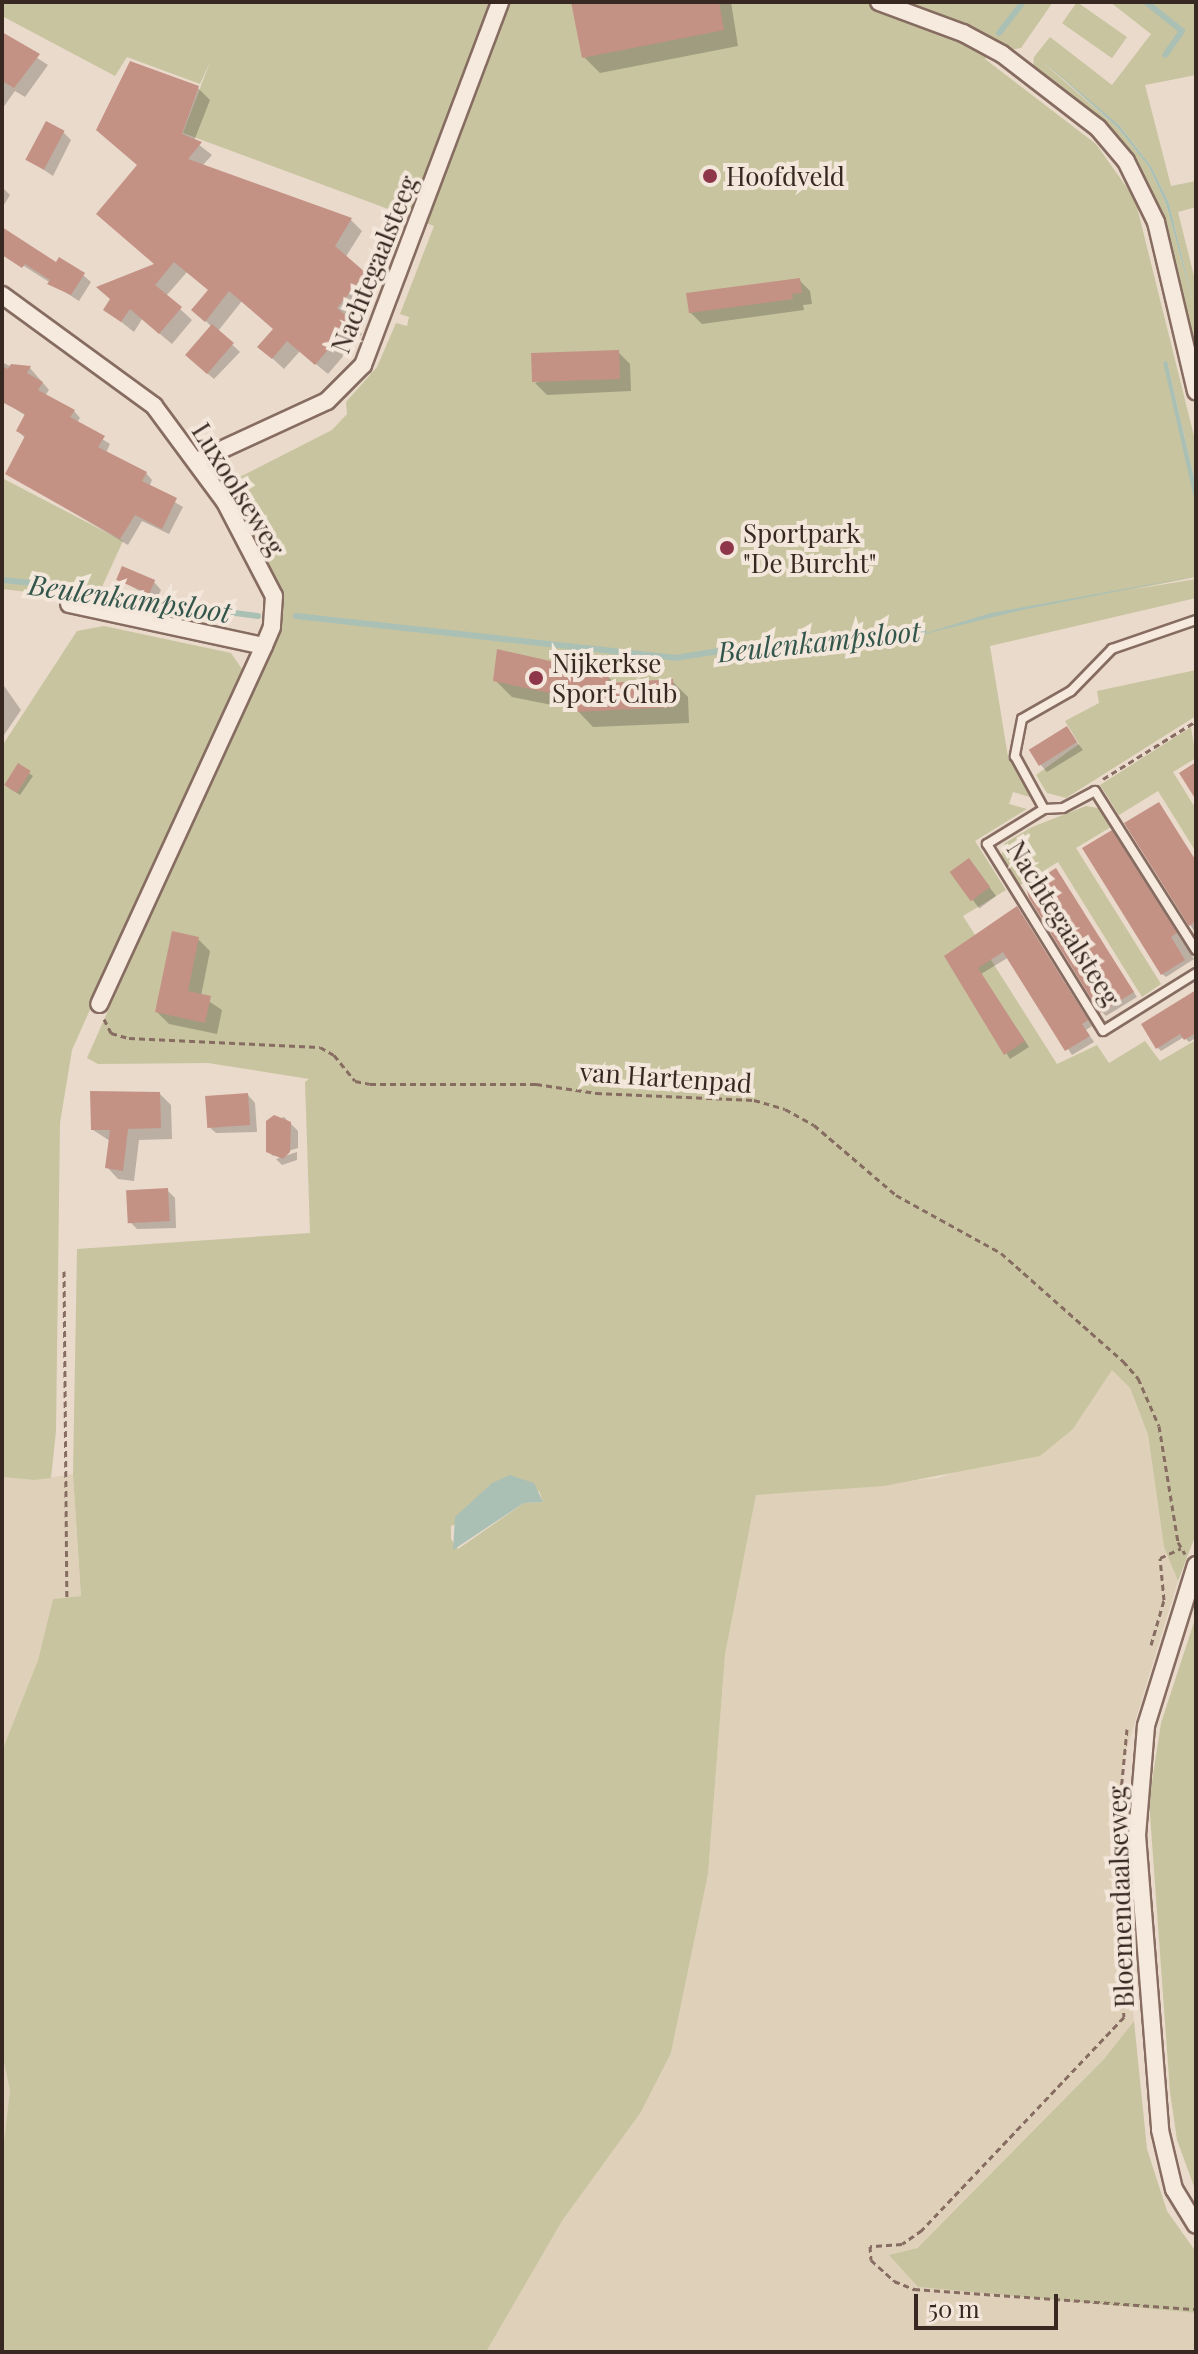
<!DOCTYPE html>
<html>
<head>
<meta charset="utf-8">
<style>
	body { margin:0 }
	#map { position:relative; width:1198px; height:2354px; overflow:hidden; background:#eadacb; font-family:"Playfair Display",serif }
	div>[style] { position:absolute }
	.farmland>* { inset:0; background:#dfd1b9 }
	.green>* { inset:0; background:#c8c49f; transform-origin:0 0 }
	.water>* { inset:0; background:#abc0b5 }
	.shadow>* { inset:0; background:#0003; transform-origin:0 0 }
	.stream>* { height:6px; margin:-3px; padding:0 3px; transform-origin:3px; border-radius:3px; background:#abc0b5 }
	.building>* { inset:0; background:#c49285; transform-origin:0 0 }
	.path>* { height:3px; margin-top:-1.5px; transform-origin:0; background:repeating-linear-gradient(90deg,#866c61 0 6px,transparent 0 10px) }
	.roads { filter:drop-shadow(2px 0 #866c61) drop-shadow(-2px 0 #866c61) drop-shadow(0 2px #866c61) drop-shadow(0 -2px #866c61) }
	.service>* { height:8px; margin:-4px; padding:0 4px; transform-origin:4px; border-radius:4px; background:#f6e9dd }
	.minor>* { height:16px; margin:-8px; padding:0 8px; transform-origin:8px; border-radius:8px; background:#f6e9dd }
	.dots>* { width:22px; height:22px; translate:-50% -50%; box-sizing:border-box; border:4px solid #f3e6da; border-radius:50% }
	span { translate:-50% -50%; white-space:nowrap; text-align:center; line-height:1.15; -webkit-text-stroke:8px #f3e6da; paint-order:stroke }
	.poi-label { font-size:26px; color:#382822 }
	.left { translate:0 -50%; text-align:left }
	.street-label { font-size:26px; color:#382822 }
	.water-label { font-size:28px; color:#33564c; font-style:italic }
	.frame { position:absolute; inset:0; border:4px solid #382822; pointer-events:none }
	.scale { position:absolute; left:914px; top:2294px; width:144px; height:36px; box-sizing:border-box; border:4px solid #382822; border-top:0; padding-left:10px; font-size:24px; line-height:28px; white-space:nowrap; color:#382822; -webkit-text-stroke:6px #f3e6da; paint-order:stroke }
</style>
</head>
<body>
<div id="map">
	<div class="farmland">
		<div style="clip-path:polygon(1112px 1369px,1130px 1388px,1148px 1436px,1164px 1547px,1178px 1581px,1123px 1761px,1121px 1862px,1134px 2021px,1104px 2059px,916px 2248px,890px 2255px,918px 2287px,1196px 2313px,1196px 2352px,486px 2352px,562px 2221px,641px 2112px,671px 2053px,708px 1874px,725px 1655px,756px 1495px,938px 1478px,1073px 1429px)"></div>
		<div style="clip-path:polygon(73px 1474px,81px 1596px,53px 1599px,38px 1660px,2px 1751px,2px 1477px,34px 1480px)"></div>
		<div style="clip-path:polygon(2px 2054px,10px 2090px,2px 2158px)"></div>
	</div>
	<div class="green">
		<div style="clip-path:polygon(evenodd,2px 2px,1053px 2px,1021px 48px,1009px 50px,997px 43px,985px 59px,1096px 144px,1135px 199px,1196px 444px,1196px 486px,1167px 361px,1196px 507px,1196px 577px,1130px 590px,1196px 579px,1196px 598px,990px 646px,1008px 757px,1030px 797px,1013px 792px,1009px 804px,1027px 809px,975px 841px,1006px 890px,963px 916px,1057px 1064px,1097px 1045px,1109px 1063px,1145px 1041px,1160px 1061px,1196px 1040px,1196px 1534px,1178px 1581px,1164px 1547px,1148px 1435px,1130px 1388px,1112px 1370px,1073px 1429px,1040px 1456px,884px 1486px,756px 1495px,725px 1655px,708px 1874px,671px 2053px,641px 2112px,562px 2221px,486px 2352px,2px 2352px,2px 2158px,10px 2090px,2px 2054px,2px 1751px,38px 1660px,53px 1599px,81px 1596px,73px 1474px,77px 1249px,310px 1233px,305px 1082px,309px 1079px,208px 1063px,98px 1064px,87px 1058px,260px 669px,271px 574px,224px 485px,332px 430px,347px 414px,346px 402px,377px 367px,396px 323px,407px 326px,409px 317px,400px 314px,434px 226px,183px 133px,210px 62px,200px 84px,127px 57px,115px 76px,2px 16px,2px 2px,539px 1491px,543px 1502px,524px 1503px,458px 1549px,451px 1539px,451px 1526px,539px 1491px)"></div>
		<div style="left:1077px;top:2px;width:61px;height:26px;rotate:35deg"></div>
		<div style="clip-path:polygon(evenodd,1110px 2px,1196px 2px,1196px 75px,1145px 85px,1171px 186px,1196px 181px,1196px 207px,1178px 212px,1196px 284px,1196px 361px,1161px 214px,1144px 175px,1098px 118px,1033px 67px,1034px 57px,1050px 37px,1112px 85px,1151px 34px,1110px 2px,1040px 60px,1119px 125px,1151px 166px,1169px 203px,1194px 306px,1166px 204px,1149px 167px,1117px 127px,1040px 60px)"></div>
		<div style="clip-path:polygon(2px 478px,123px 541px,96px 600px,2px 589px)"></div>
		<div style="clip-path:polygon(104px 626px,231px 653px,242px 669px,72px 1050px,60px 1123px,56px 1431px,51px 1478px,34px 1480px,2px 1477px,2px 746px,77px 631px)"></div>
		<div style="clip-path:polygon(1196px 670px,1196px 716px,1066px 798px,1047px 793px,1036px 775px,1079px 744px,1065px 721px,1099px 703px,1097px 691px)"></div>
		<div style="clip-path:polygon(1191px 727px,1196px 758px,1173px 772px,1196px 809px,1196px 852px,1158px 791px,1119px 815px,1100px 785px)"></div>
		<div style="clip-path:polygon(1086px 806px,1098px 808px,1111px 827px,1076px 848px,1161px 984px,1142px 997px,1058px 862px,1019px 886px,1001px 857px,1005px 843px,1032px 827px)"></div>
		<div style="clip-path:polygon(1196px 1616px,1196px 2192px,1177px 2140px,1170px 2092px,1149px 1801px,1161px 1723px)"></div>
		<div style="clip-path:polygon(1134px 2021px,1147px 2149px,1167px 2211px,1196px 2252px,1196px 2313px,918px 2287px,889px 2255px,917px 2248px,1104px 2059px)"></div>
	</div>
	<div class="water">
		<div style="clip-path:polygon(1042px 60px,1119px 125px,1151px 166px,1169px 203px,1194px 306px,1166px 204px,1149px 167px,1117px 127px)"></div>
		<div style="clip-path:polygon(1167px 361px,1196px 486px,1196px 507px,1163px 362px)"></div>
		<div style="clip-path:polygon(1196px 576px,1022px 610px,916px 636px,991px 613px)"></div>
		<div style="clip-path:polygon(510px 1475px,534px 1483px,543px 1502px,524px 1503px,453px 1550px,455px 1517px,492px 1483px)"></div>
	</div>
	<div class="shadow">
		<div style="clip-path:polygon(577px 2px,731px 2px,738px 46px,600px 73px,584px 57px)"></div>
		<div style="clip-path:polygon(2px 35px,48px 65px,25px 97px,15px 91px,2px 109px)"></div>
		<div style="clip-path:polygon(198px 88px,210px 100px,194px 141px,212px 155px,202px 166px,351px 220px,362px 231px,345px 258px,376px 286px,348px 320px,362px 334px,328px 374px,300px 351px,284px 369px,272px 358px,275px 330px,242px 301px,218px 331px,240px 352px,214px 379px,195px 363px,212px 327px,194px 310px,210px 291px,187px 272px,166px 296px,192px 320px,172px 344px,142px 319px,134px 332px,105px 309px,157px 265px,110px 225px)"></div>
		<div style="clip-path:polygon(63px 132px,71px 140px,53px 176px,29px 160px)"></div>
		<div style="clip-path:polygon(2px 187px,10px 195px,2px 208px)"></div>
		<div style="clip-path:polygon(2px 229px,56px 265px,83px 275px,91px 282px,79px 301px,2px 252px)"></div>
		<div style="clip-path:polygon(799px 280px,810px 291px,812px 304px,803px 305px,804px 310px,702px 324px,690px 312px)"></div>
		<div style="clip-path:polygon(618px 352px,630px 364px,631px 391px,547px 395px,535px 383px)"></div>
		<div style="clip-path:polygon(2px 362px,16px 369px,30px 368px,49px 390px,45px 396px,74px 411px,80px 418px,77px 423px,110px 444px,106px 453px,146px 473px,152px 480px,149px 487px,183px 507px,169px 534px,142px 521px,128px 545px,8px 474px,25px 438px,18px 431px,26px 416px,5px 402px)"></div>
		<div style="clip-path:polygon(118px 579px,154px 582px,161px 590px,156px 600px)"></div>
		<div style="clip-path:polygon(607px 676px,616px 684px,672px 681px,688px 697px,689px 723px,593px 727px,577px 710px,512px 697px,495px 680px)"></div>
		<div style="clip-path:polygon(2px 683px,21px 710px,2px 738px)"></div>
		<div style="clip-path:polygon(1066px 728px,1083px 750px,1047px 772px,1040px 764px)"></div>
		<div style="clip-path:polygon(19px 766px,33px 776px,20px 795px,9px 788px)"></div>
		<div style="clip-path:polygon(1159px 804px,1196px 861px,1196px 934px,1126px 824px)"></div>
		<div style="clip-path:polygon(1115px 836px,1194px 959px,1166px 977px,1162px 974px)"></div>
		<div style="left:969px;top:860px;width:45px;height:21px;rotate:53deg"></div>
		<div style="clip-path:polygon(1056px 871px,1137px 997px,1106px 1016px,1102px 1012px)"></div>
		<div style="clip-path:polygon(1017px 908px,1092px 1026px,1086px 1030px,1094px 1042px,1072px 1055px,1009px 957px,981px 974px,1029px 1047px,1010px 1059px,946px 956px)"></div>
		<div style="clip-path:polygon(198px 939px,210px 951px,201px 996px,222px 1010px,217px 1034px,169px 1024px,157px 1012px)"></div>
		<div style="clip-path:polygon(1196px 993px,1196px 1038px,1189px 1042px,1184px 1037px,1161px 1051px,1158px 1048px)"></div>
		<div style="clip-path:polygon(160px 1094px,171px 1105px,172px 1139px,139px 1140px,134px 1181px,118px 1179px,107px 1167px,110px 1141px,93px 1130px)"></div>
		<div style="clip-path:polygon(248px 1095px,255px 1103px,257px 1132px,216px 1133px,208px 1126px)"></div>
		<div style="clip-path:polygon(284px 1117px,298px 1131px,298px 1148px,273px 1156px,268px 1151px,268px 1122px)"></div>
		<div style="clip-path:polygon(297px 1152px,297px 1160px,282px 1165px,276px 1159px)"></div>
		<div style="clip-path:polygon(167px 1190px,175px 1198px,176px 1228px,137px 1229px,130px 1222px)"></div>
	</div>
	<div class="stream">
		<div style="left:1146px;top:2px;width:46px;rotate:38.9deg"></div>
		<div style="left:1182px;top:31px;width:29px;rotate:125deg"></div>
		<div style="left:999px;top:33px;width:39px;rotate:-52deg"></div>
		<div style="left:2px;top:580px;width:95px;rotate:5.4deg"></div>
		<div style="left:97px;top:589px;width:47px;rotate:14.9deg"></div>
		<div style="left:142px;top:601px;width:117px;rotate:7.4deg"></div>
		<div style="left:296px;top:616px;width:381px;rotate:6.3deg"></div>
		<div style="left:675px;top:658px;width:102px;rotate:-9deg"></div>
		<div style="left:776px;top:642px;width:148px;rotate:-3.9deg"></div>
	</div>
	<div class="building">
		<div style="clip-path:polygon(571px 2px,719px 2px,724px 30px,582px 58px)"></div>
		<div style="clip-path:polygon(2px 32px,40px 54px,14px 88px,2px 81px)"></div>
		<div style="clip-path:polygon(130px 61px,199px 86px,182px 134px,202px 142px,188px 159px,352px 218px,335px 246px,366px 273px,337px 308px,352px 321px,315px 365px,287px 341px,272px 359px,257px 347px,273px 329px,229px 291px,205px 322px,191px 310px,208px 290px,174px 262px,155px 285px,182px 307px,159px 334px,130px 309px,121px 322px,103px 310px,110px 299px,96px 287px,154px 264px,96px 214px,137px 165px,96px 130px)"></div>
		<div style="left:46px;top:121px;width:21px;height:44px;rotate:28deg"></div>
		<div style="clip-path:polygon(2px 227px,56px 262px,59px 257px,85px 273px,71px 295px,47px 284px,50px 280px,25px 264px,22px 268px,2px 255px)"></div>
		<div style="clip-path:polygon(800px 278px,802px 293px,792px 294px,793px 299px,689px 313px,686px 293px)"></div>
		<div style="left:212px;top:324px;width:29px;height:41px;rotate:41deg"></div>
		<div style="left:619px;top:350px;width:29px;height:88px;rotate:88deg"></div>
		<div style="clip-path:polygon(11px 364px,31px 366px,27px 373px,43px 382px,38px 390px,75px 410px,70px 417px,105px 436px,98px 447px,147px 472px,142px 481px,177px 498px,162px 529px,135px 515px,120px 539px,5px 474px,25px 436px,16px 431px,25px 414px,2px 402px,2px 366px,8px 369px)"></div>
		<div style="left:122px;top:566px;width:36px;height:15px;rotate:23deg"></div>
		<div style="clip-path:polygon(497px 649px,608px 674px,609px 683px,673px 679px,674px 707px,575px 712px,574px 698px,493px 681px)"></div>
		<div style="left:1067px;top:726px;width:19px;height:45px;rotate:58deg"></div>
		<div style="clip-path:polygon(1196px 762px,1196px 800px,1179px 773px)"></div>
		<div style="left:18px;top:763px;width:15px;height:26px;rotate:32deg"></div>
		<div style="clip-path:polygon(1159px 802px,1196px 861px,1196px 921px,1189px 926px,1124px 823px)"></div>
		<div style="clip-path:polygon(1112px 830px,1177px 933px,1171px 937px,1185px 960px,1161px 975px,1082px 848px)"></div>
		<div style="left:969px;top:858px;width:36px;height:24px;rotate:54deg"></div>
		<div style="clip-path:polygon(1056px 868px,1134px 992px,1100px 1013px,1029px 898px,1026px 887px)"></div>
		<div style="clip-path:polygon(1017px 906px,1088px 1020px,1082px 1024px,1090px 1036px,1065px 1051px,1003px 952px,978px 968px,1025px 1041px,1004px 1055px,944px 956px)"></div>
		<div style="clip-path:polygon(172px 931px,199px 937px,188px 991px,211px 996px,205px 1023px,155px 1012px)"></div>
		<div style="clip-path:polygon(1196px 990px,1196px 1033px,1184px 1040px,1180px 1034px,1156px 1049px,1141px 1024px)"></div>
		<div style="clip-path:polygon(90px 1091px,160px 1092px,161px 1128px,128px 1129px,123px 1171px,105px 1168px,110px 1130px,91px 1130px)"></div>
		<div style="left:248px;top:1093px;width:32px;height:43px;rotate:86deg"></div>
		<div style="clip-path:polygon(274px 1115px,291px 1122px,290px 1152px,283px 1159px,266px 1152px,266px 1121px)"></div>
		<div style="left:168px;top:1188px;width:33px;height:42px;rotate:87deg"></div>
	</div>
	<div class="path">
		<div style="left:1103px;top:779px;width:110px;rotate:-31.9deg"></div>
		<div style="left:104px;top:1019px;width:16px;rotate:63deg"></div>
		<div style="left:111px;top:1033px;width:19px;rotate:16deg"></div>
		<div style="left:129px;top:1038px;width:191px;rotate:2.7deg"></div>
		<div style="left:320px;top:1047px;width:16px;rotate:30deg"></div>
		<div style="left:334px;top:1055px;width:33px;rotate:51deg"></div>
		<div style="left:355px;top:1081px;width:15px;rotate:11deg"></div>
		<div style="left:370px;top:1084px;width:166px"></div>
		<div style="left:536px;top:1084px;width:61px;rotate:8.5deg"></div>
		<div style="left:596px;top:1093px;width:158px;rotate:2.5deg"></div>
		<div style="left:754px;top:1100px;width:32px;rotate:16deg"></div>
		<div style="left:785px;top:1109px;width:33px;rotate:29deg"></div>
		<div style="left:814px;top:1125px;width:108px;rotate:40.5deg"></div>
		<div style="left:896px;top:1195px;width:120px;rotate:28.9deg"></div>
		<div style="left:1001px;top:1253px;width:163px;rotate:41.5deg"></div>
		<div style="left:1123px;top:1361px;width:23px;rotate:49deg"></div>
		<div style="left:1138px;top:1378px;width:52px;rotate:66.4deg"></div>
		<div style="left:1159px;top:1426px;width:118px;rotate:80.7deg"></div>
		<div style="left:1178px;top:1542px;width:14px;rotate:60deg"></div>
		<div style="left:64px;top:1271px;width:329px;rotate:89.5deg"></div>
		<div style="left:1151px;top:1645px;width:47px;rotate:-73.9deg"></div>
		<div style="left:1164px;top:1600px;width:42px;rotate:-95.4deg"></div>
		<div style="left:1160px;top:1558px;width:23px;rotate:-25deg"></div>
		<div style="left:1127px;top:1729px;width:125px;rotate:95.5deg"></div>
		<div style="left:1115px;top:1853px;width:164px;rotate:86.9deg"></div>
		<div style="left:1124px;top:2017px;width:294px;rotate:133.5deg"></div>
		<div style="left:922px;top:2230px;width:24px;rotate:145deg"></div>
		<div style="left:902px;top:2244px;width:32px;rotate:176deg"></div>
		<div style="left:870px;top:2246px;width:14px;rotate:86deg"></div>
		<div style="left:871px;top:2260px;width:31px;rotate:42deg"></div>
		<div style="left:894px;top:2281px;width:22px;rotate:22deg"></div>
		<div style="left:914px;top:2289px;width:283px;rotate:4.1deg"></div>
	</div>
	<div class="roads">
		<div class="service">
			<div style="left:1196px;top:620px;width:89px;rotate:161deg"></div>
			<div style="left:1112px;top:649px;width:59px;rotate:134.3deg"></div>
			<div style="left:1071px;top:691px;width:56px;rotate:150.3deg"></div>
			<div style="left:1022px;top:719px;width:38px;rotate:101deg"></div>
			<div style="left:1015px;top:756px;width:60px;rotate:61.3deg"></div>
			<div style="left:1044px;top:809px;width:67px;rotate:148.4deg"></div>
			<div style="left:987px;top:844px;width:220px;rotate:58.2deg"></div>
			<div style="left:1103px;top:1031px;width:110px;rotate:-31.9deg"></div>
			<div style="left:1044px;top:809px;width:19px;rotate:-3deg"></div>
			<div style="left:1063px;top:808px;width:36px;rotate:-28deg"></div>
			<div style="left:1095px;top:791px;width:188px;rotate:57.6deg"></div>
		</div>
		<div class="minor">
			<div style="left:879px;top:2px;width:90px;rotate:20.3deg"></div>
			<div style="left:963px;top:33px;width:44px;rotate:28.3deg"></div>
			<div style="left:1002px;top:54px;width:121px;rotate:37.6deg"></div>
			<div style="left:1098px;top:128px;width:43px;rotate:49.7deg"></div>
			<div style="left:1126px;top:161px;width:68px;rotate:63.8deg"></div>
			<div style="left:1156px;top:222px;width:174px;rotate:76.7deg"></div>
			<div style="left:2px;top:295px;width:188px;rotate:36.1deg"></div>
			<div style="left:154px;top:406px;width:119px;rotate:53.5deg"></div>
			<div style="left:225px;top:502px;width:106px;rotate:62.5deg"></div>
			<div style="left:274px;top:596px;width:31px;rotate:94deg"></div>
			<div style="left:272px;top:627px;width:21px;rotate:113deg"></div>
			<div style="left:264px;top:646px;width:394px;rotate:114.7deg"></div>
			<div style="left:199px;top:460px;width:141px;rotate:-24.7deg"></div>
			<div style="left:327px;top:401px;width:51px;rotate:-45deg"></div>
			<div style="left:363px;top:365px;width:388px;rotate:-69.3deg"></div>
			<div style="left:69px;top:604px;width:199px;rotate:12.2deg"></div>
			<div style="left:1196px;top:1565px;width:169px;rotate:107.3deg"></div>
			<div style="left:1146px;top:1726px;width:109px;rotate:94.7deg"></div>
			<div style="left:1137px;top:1835px;width:296px;rotate:85.5deg"></div>
			<div style="left:1160px;top:2130px;width:61px;rotate:76.7deg"></div>
			<div style="left:1174px;top:2189px;width:42px;rotate:58.6deg"></div>
		</div>
	</div>
	<div class="dots">
		<div style="left:710px;top:176px;background:#8e374a"></div>
		<div style="left:727px;top:548px;background:#8e374a"></div>
		<div style="left:536px;top:678px;background:#8e374a"></div>
	</div>
	<div class="poi-label">
		<span class="left" style="left:726px;top:176px">Hoofdveld</span>
		<span class="left" style="left:743px;top:548px">Sportpark<br>"De Burcht"</span>
		<span class="left" style="left:552px;top:678px">Nijkerkse<br>Sport Club</span>
	</div>
	<div class="street-label">
		<span style="left:374px;top:264px;rotate:-68deg">Nachtegaalsteeg</span>
		<span style="left:239px;top:489px;rotate:58deg">Luxoolseweg</span>
		<span style="left:1064px;top:923px;rotate:58deg">Nachtegaalsteeg</span>
		<span style="left:666px;top:1077px;rotate:4deg">van Hartenpad</span>
		<span style="left:1120px;top:1897px;rotate:-92deg">Bloemendaalseweg</span>
	</div>
	<div class="water-label">
		<span style="left:130px;top:598px;rotate:8deg">Beulenkampsloot</span>
		<span style="left:819px;top:641px;rotate:-6deg">Beulenkampsloot</span>
	</div>
	<div class="frame"></div>
	<div class="scale">50 m</div>
</div>
</body>
</html>
